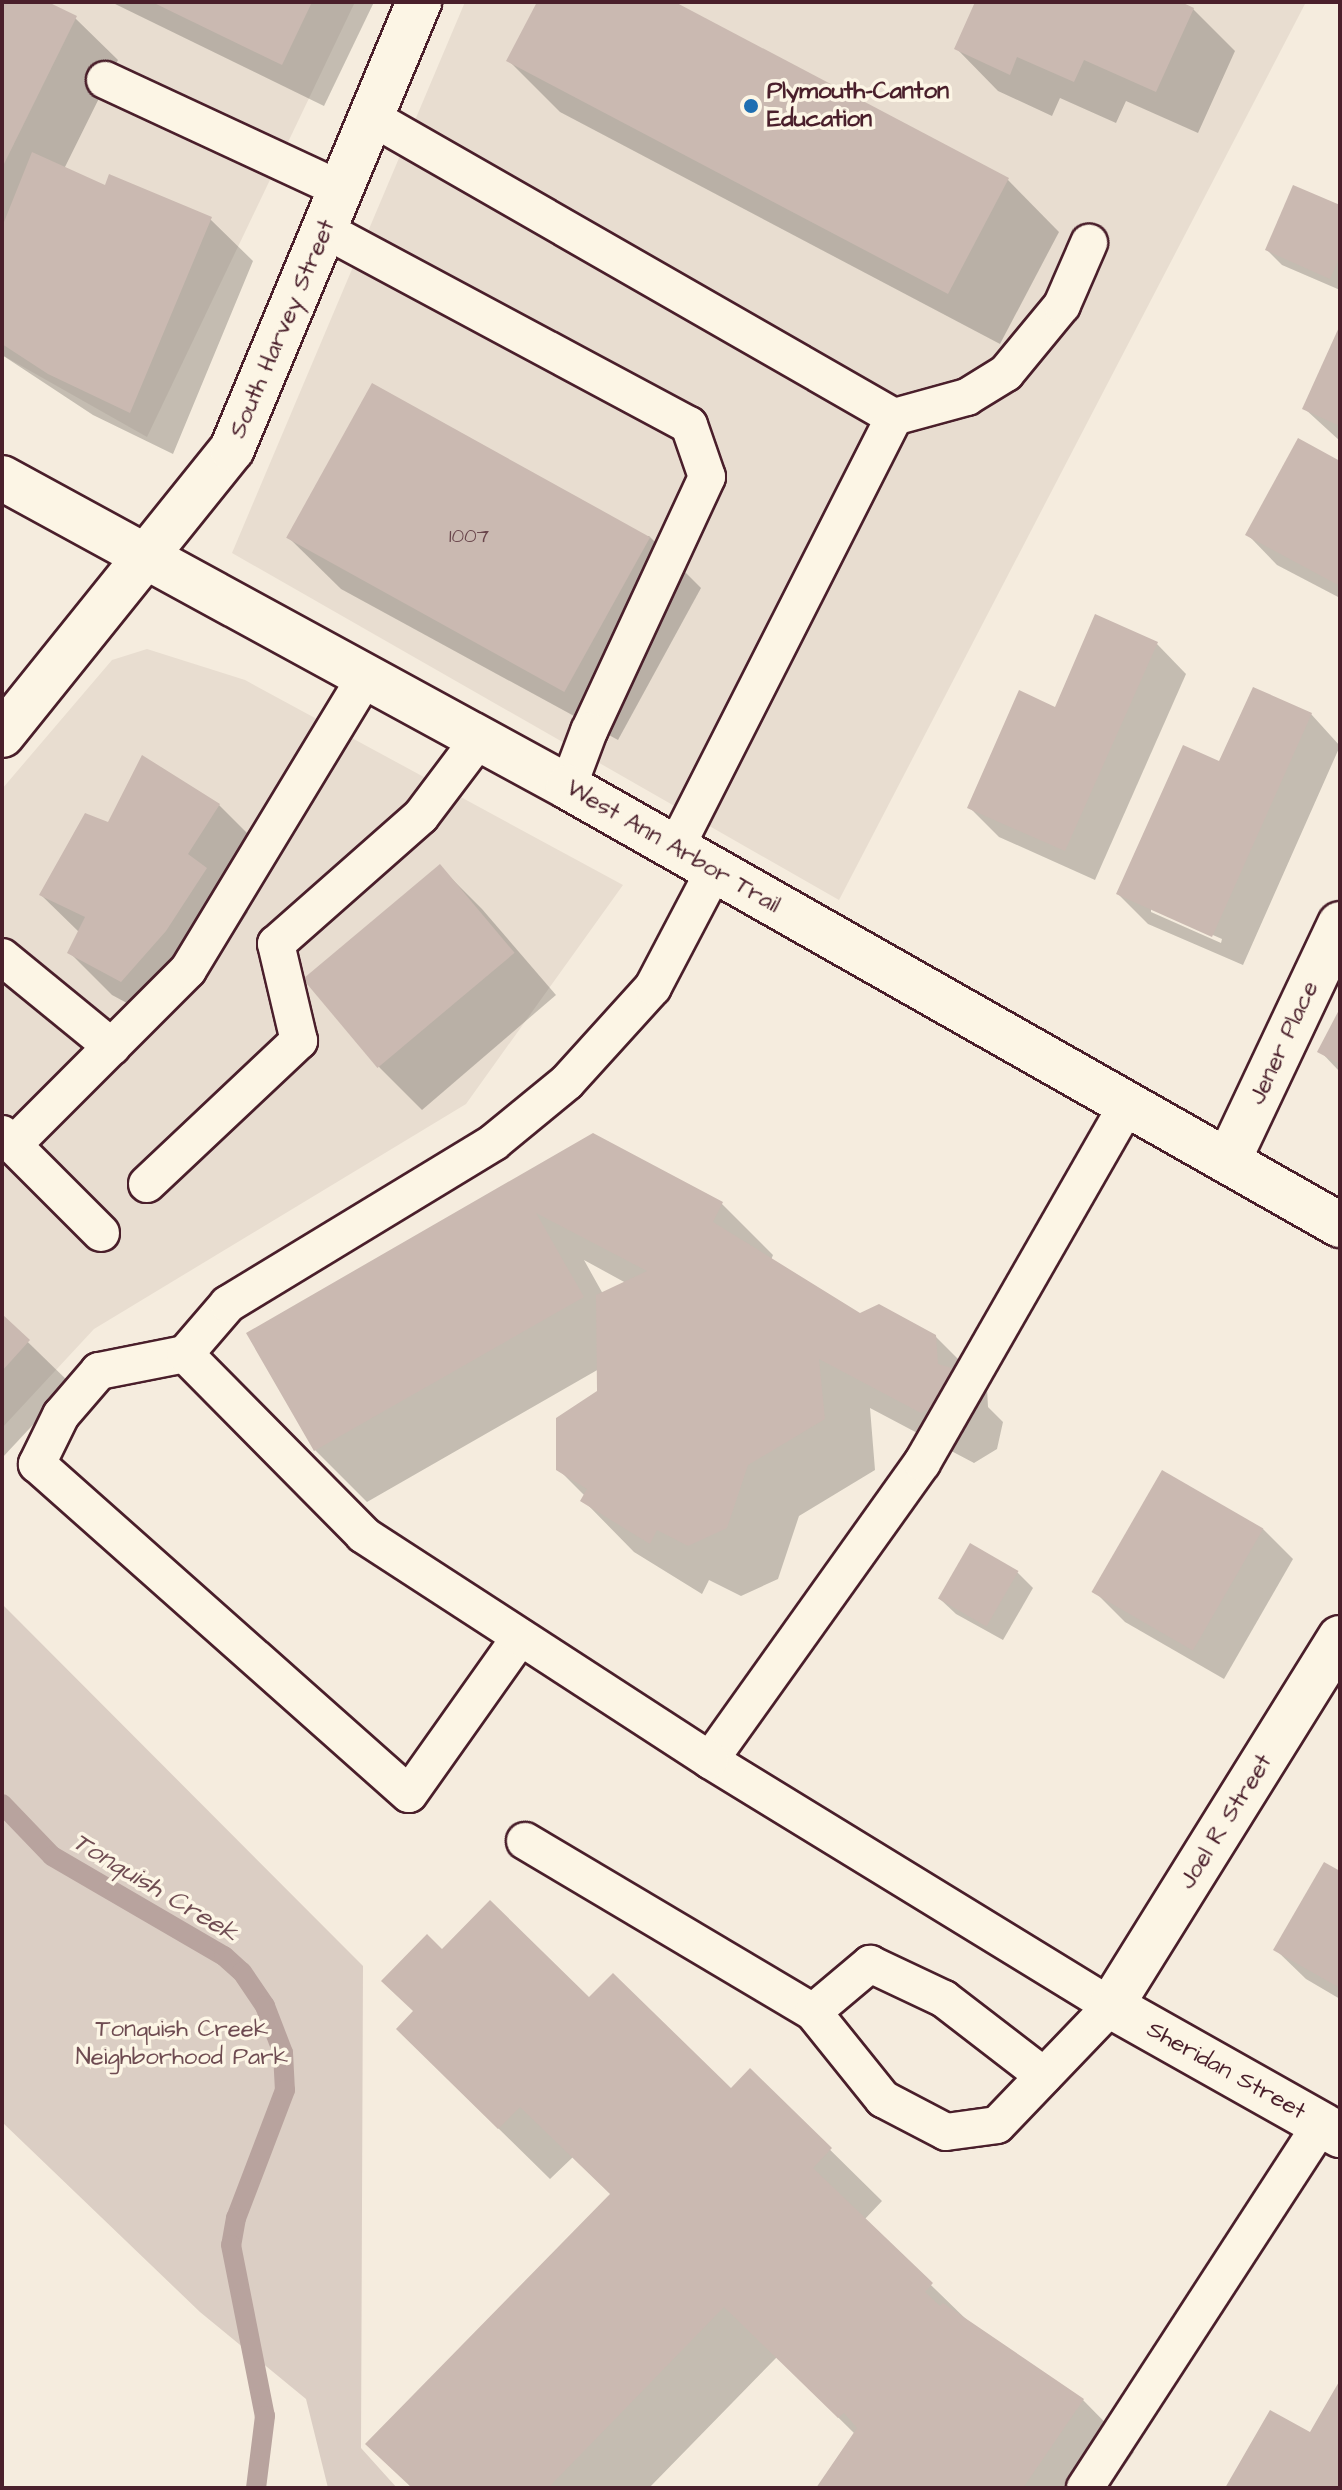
<!DOCTYPE html>
<html>
<head>
<meta charset="utf-8">
<style>
	body { margin:0 }
	#map { position:relative; width:1342px; height:2490px; overflow:hidden; background:#f5ecde; font-family:"Architects Daughter",sans-serif }
	div>[style] { position:absolute }
	.built>* { inset:0; background:#e8ddd0 }
	.green>* { inset:0; background:#dbcec4 }
	.shadow>* { inset:0; background:#0003 }
	.stream>* { height:20px; margin:-10px; padding:0 10px; transform-origin:10px; border-radius:10px; background:#b8a39e }
	.building>* { inset:0; background:#cab9b1; transform-origin:0 0 }
	.roads { filter:drop-shadow(2px 0 #4a1f2b) drop-shadow(-2px 0 #4a1f2b) drop-shadow(0 2px #4a1f2b) drop-shadow(0 -2px #4a1f2b) }
	.lane>* { height:36px; margin:-18px; padding:0 18px; transform-origin:18px; border-radius:18px; background:#fcf5e5 }
	.street>* { height:44px; margin:-22px; padding:0 22px; transform-origin:22px; border-radius:22px; background:#fcf5e5 }
	.secondary>* { height:44px; margin:-22px; padding:0 22px; transform-origin:22px; border-radius:22px; background:#fcf5e5 }
	.dots>* { width:22px; height:22px; translate:-50% -50%; box-sizing:border-box; border:4px solid #fcf5e5; border-radius:50% }
	span { translate:-50% -50%; white-space:nowrap; text-align:center; line-height:1.15; -webkit-text-stroke:7px #fcf5e5; paint-order:stroke }
	.number-label { font-size:20px; color:#6a464c }
	.number-label span { -webkit-text-stroke-width:0 }
	.poi-label { font-size:24px; color:#4a1f2b; font-weight:700 }
	.left { translate:0 -50%; text-align:left }
	.street-label { font-size:24px; color:#4a1f2b }
	.park-label { font-size:24px; color:#6e4b51 }
	.water-label { font-size:26px; color:#704d53; font-style:italic }
	.frame { position:absolute; inset:0; border:4px solid #4a1f2b; pointer-events:none }
</style>
</head>
<body>
<div id="map">
	<div class="built">
		<div style="clip-path:polygon(2px 2px,355px 2px,147px 437px,2px 355px)"></div>
		<div style="clip-path:polygon(465px 2px,1306px 2px,839px 900px,232px 553px)"></div>
		<div style="clip-path:polygon(147px 649px,245px 680px,623px 885px,466px 1104px,94px 1329px,2px 1428px,2px 789px,112px 660px)"></div>
	</div>
	<div class="green">
		<div style="clip-path:polygon(2px 1604px,363px 1966px,361px 2448px,397px 2488px,328px 2488px,306px 2399px,200px 2312px,2px 2122px)"></div>
	</div>
	<div class="shadow">
		<div style="clip-path:polygon(2px 2px,43px 2px,75px 18px,118px 60px,64px 169px,106px 187px,210px 219px,253px 261px,173px 454px,93px 415px,2px 355px)"></div>
		<div style="clip-path:polygon(111px 2px,374px 2px,324px 106px)"></div>
		<div style="clip-path:polygon(540px 2px,671px 2px,1008px 180px,1059px 232px,1000px 344px,560px 112px,509px 61px)"></div>
		<div style="clip-path:polygon(977px 2px,1176px 2px,1193px 9px,1235px 51px,1198px 133px,1126px 101px,1116px 123px,1060px 98px,1052px 116px,998px 91px,956px 48px)"></div>
		<div style="clip-path:polygon(1340px 208px,1340px 290px,1282px 265px,1267px 250px)"></div>
		<div style="clip-path:polygon(1340px 330px,1338px 423px,1340px 441px,1305px 409px)"></div>
		<div style="clip-path:polygon(1340px 463px,1340px 598px,1277px 565px,1248px 535px)"></div>
		<div style="clip-path:polygon(649px 536px,701px 588px,618px 740px,341px 589px,289px 538px)"></div>
		<div style="clip-path:polygon(1157px 644px,1186px 674px,1095px 880px,999px 837px,969px 807px,1056px 709px)"></div>
		<div style="clip-path:polygon(evenodd,1311px 714px,1340px 746px,1243px 965px,1148px 924px,1118px 894px,1220px 764px,1311px 714px,1151px 908px,1222px 939px,1221px 943px,1151px 912px,1151px 908px)"></div>
		<div style="clip-path:polygon(219px 805px,261px 847px,231px 894px,248px 912px,208px 973px,164px 1023px,112px 995px,70px 953px,80px 933px,41px 895px)"></div>
		<div style="clip-path:polygon(440px 867px,482px 909px,556px 995px,422px 1110px,380px 1068px,306px 982px)"></div>
		<div style="clip-path:polygon(1340px 1013px,1340px 1072px,1320px 1051px)"></div>
		<div style="clip-path:polygon(evenodd,593px 1135px,722px 1204px,773px 1255px,771px 1260px,860px 1315px,935px 1336px,987px 1388px,988px 1407px,1003px 1422px,997px 1449px,974px 1463px,870px 1408px,875px 1470px,799px 1516px,778px 1579px,741px 1596px,709px 1580px,702px 1594px,634px 1552px,583px 1500px,585px 1496px,558px 1469px,599px 1392px,599px 1369px,367px 1502px,315px 1450px,593px 1135px,584px 1260px,626px 1283px,603px 1294px,584px 1260px)"></div>
		<div style="clip-path:polygon(2px 1317px,71px 1384px,2px 1458px)"></div>
		<div style="clip-path:polygon(1263px 1529px,1293px 1559px,1224px 1679px,1125px 1622px,1095px 1592px)"></div>
		<div style="clip-path:polygon(971px 1545px,1018px 1573px,1033px 1588px,1003px 1640px,956px 1614px,940px 1599px)"></div>
		<div style="clip-path:polygon(1340px 1873px,1340px 1999px,1306px 1979px,1276px 1950px)"></div>
		<div style="clip-path:polygon(442px 1951px,589px 2000px,731px 2091px,750px 2071px,882px 2201px,864px 2220px,971px 2324px,1083px 2400px,1134px 2452px,1109px 2488px,818px 2488px,855px 2434px,777px 2357px,649px 2488px,413px 2488px,612px 2195px,573px 2157px,550px 2179px,450px 2081px,415px 2012px)"></div>
	</div>
	<div class="stream">
		<div style="left:2px;top:1804px;width:72px;rotate:46.1deg"></div>
		<div style="left:52px;top:1856px;width:199px;rotate:30.2deg"></div>
		<div style="left:224px;top:1956px;width:24px;rotate:42deg"></div>
		<div style="left:242px;top:1972px;width:41px;rotate:55.9deg"></div>
		<div style="left:265px;top:2006px;width:50px;rotate:69deg"></div>
		<div style="left:283px;top:2053px;width:37px;rotate:87deg"></div>
		<div style="left:285px;top:2090px;width:137px;rotate:110.9deg"></div>
		<div style="left:236px;top:2218px;width:27px;rotate:100deg"></div>
		<div style="left:231px;top:2245px;width:174px;rotate:78.8deg"></div>
		<div style="left:265px;top:2416px;width:73px;rotate:97.1deg"></div>
	</div>
	<div class="building">
		<div style="clip-path:polygon(2px 2px,48px 2px,77px 16px,2px 168px)"></div>
		<div style="clip-path:polygon(152px 2px,312px 2px,282px 65px)"></div>
		<div style="clip-path:polygon(537px 2px,675px 2px,1009px 178px,948px 294px,506px 61px)"></div>
		<div style="clip-path:polygon(975px 2px,1181px 2px,1194px 8px,1156px 92px,1084px 60px,1074px 82px,1017px 57px,1010px 75px,954px 49px)"></div>
		<div style="clip-path:polygon(32px 152px,105px 185px,109px 174px,212px 217px,130px 413px,48px 374px,2px 344px,2px 227px)"></div>
		<div style="clip-path:polygon(1293px 185px,1340px 205px,1340px 257px,1330px 279px,1265px 250px)"></div>
		<div style="clip-path:polygon(1340px 325px,1340px 426px,1302px 409px)"></div>
		<div style="left:372px;top:383px;width:318px;height:177px;rotate:29deg"></div>
		<div style="clip-path:polygon(1298px 438px,1340px 461px,1340px 586px,1245px 535px)"></div>
		<div style="clip-path:polygon(1095px 614px,1158px 642px,1065px 851px,967px 808px,1019px 690px,1055px 707px)"></div>
		<div style="clip-path:polygon(1253px 687px,1312px 713px,1212px 937px,1116px 894px,1183px 745px,1219px 761px)"></div>
		<div style="clip-path:polygon(142px 755px,220px 804px,188px 854px,207px 868px,166px 931px,121px 982px,67px 953px,85px 917px,39px 895px,85px 813px,108px 822px)"></div>
		<div style="left:440px;top:864px;width:116px;height:179px;rotate:50deg"></div>
		<div style="clip-path:polygon(1340px 1008px,1340px 1064px,1317px 1052px)"></div>
		<div style="clip-path:polygon(593px 1133px,723px 1202px,713px 1222px,860px 1313px,879px 1304px,936px 1335px,938px 1364px,952px 1368px,946px 1398px,921px 1413px,819px 1359px,825px 1419px,748px 1465px,727px 1528px,688px 1546px,657px 1530px,650px 1544px,580px 1501px,587px 1489px,556px 1470px,556px 1418px,597px 1391px,596px 1295px,647px 1271px,536px 1213px,584px 1297px,314px 1451px,246px 1333px)"></div>
		<div style="clip-path:polygon(2px 1314px,30px 1340px,2px 1371px)"></div>
		<div style="left:1162px;top:1470px;width:117px;height:141px;rotate:30deg"></div>
		<div style="left:970px;top:1543px;width:56px;height:64px;rotate:30deg"></div>
		<div style="clip-path:polygon(1324px 1862px,1340px 1871px,1340px 1988px,1273px 1950px)"></div>
		<div style="clip-path:polygon(490px 1900px,589px 1997px,613px 1973px,731px 2088px,750px 2068px,832px 2148px,813px 2168px,933px 2283px,925px 2292px,940px 2306px,943px 2303px,1084px 2399px,1023px 2488px,816px 2488px,857px 2428px,844px 2413px,838px 2418px,724px 2307px,548px 2488px,412px 2488px,365px 2444px,610px 2194px,520px 2107px,498px 2129px,396px 2029px,413px 2011px,381px 1981px,427px 1934px,442px 1949px)"></div>
		<div style="clip-path:polygon(1340px 2380px,1340px 2488px,1225px 2488px,1270px 2410px,1310px 2432px)"></div>
	</div>
	<div class="roads">
		<div class="lane">
			<div style="left:105px;top:80px;width:261px;rotate:24.9deg"></div>
			<div style="left:371px;top:117px;width:603px;rotate:29.84deg"></div>
			<div style="left:894px;top:417px;width:76px;rotate:-15.3deg"></div>
			<div style="left:967px;top:397px;width:46px;rotate:-31.6deg"></div>
			<div style="left:1006px;top:373px;width:88px;rotate:-50.5deg"></div>
			<div style="left:1062px;top:305px;width:68px;rotate:-66.5deg"></div>
			<div style="left:325px;top:230px;width:413px;rotate:28.2deg"></div>
			<div style="left:689px;top:425px;width:55px;rotate:70.9deg"></div>
			<div style="left:707px;top:477px;width:280px;rotate:114.9deg"></div>
			<div style="left:589px;top:731px;width:60px;rotate:110.6deg"></div>
			<div style="left:675px;top:849px;width:484px;rotate:-63.1deg"></div>
			<div style="left:2px;top:957px;width:142px;rotate:39.3deg"></div>
			<div style="left:2px;top:1134px;width:140px;rotate:45deg"></div>
			<div style="left:14px;top:1144px;width:246px;rotate:-45deg"></div>
			<div style="left:188px;top:970px;width:341px;rotate:-58.8deg"></div>
			<div style="left:147px;top:1184px;width:209px;rotate:-43.3deg"></div>
			<div style="left:299px;top:1041px;width:100px;rotate:-103.3deg"></div>
			<div style="left:276px;top:944px;width:193px;rotate:-41.4deg"></div>
			<div style="left:421px;top:816px;width:96px;rotate:-53deg"></div>
			<div style="left:185px;top:1354px;width:88px;rotate:168.8deg"></div>
			<div style="left:99px;top:1371px;width:58px;rotate:130.8deg"></div>
			<div style="left:61px;top:1415px;width:55px;rotate:116.1deg"></div>
			<div style="left:37px;top:1464px;width:497px;rotate:41.6deg"></div>
			<div style="left:409px;top:1794px;width:192px;rotate:-54.7deg"></div>
			<div style="left:710px;top:1760px;width:365px;rotate:-54.5deg"></div>
			<div style="left:922px;top:1463px;width:414px;rotate:-60.2deg"></div>
			<div style="left:525px;top:1841px;width:335px;rotate:30.7deg"></div>
			<div style="left:813px;top:2012px;width:112px;rotate:51.2deg"></div>
			<div style="left:883px;top:2099px;width:71px;rotate:27.6deg"></div>
			<div style="left:946px;top:2132px;width:51px;rotate:-7.8deg"></div>
			<div style="left:997px;top:2125px;width:165px;rotate:-46.2deg"></div>
			<div style="left:1111px;top:2006px;width:470px;rotate:-148.5deg"></div>
			<div style="left:710px;top:1760px;width:413px;rotate:-147deg"></div>
			<div style="left:364px;top:1535px;width:255px;rotate:-134.7deg"></div>
			<div style="left:185px;top:1354px;width:66px;rotate:-49.3deg"></div>
			<div style="left:228px;top:1304px;width:311px;rotate:-31.3deg"></div>
			<div style="left:494px;top:1142px;width:94px;rotate:-39.4deg"></div>
			<div style="left:567px;top:1082px;width:128px;rotate:-47.8deg"></div>
			<div style="left:653px;top:987px;width:131px;rotate:-62.3deg"></div>
			<div style="left:813px;top:2012px;width:75px;rotate:-40.1deg"></div>
			<div style="left:870px;top:1964px;width:82px;rotate:25.3deg"></div>
			<div style="left:944px;top:1999px;width:126px;rotate:37.6deg"></div>
			<div style="left:1085px;top:2488px;width:434px;rotate:-57deg"></div>
		</div>
		<div class="street">
			<div style="left:1228px;top:1161px;width:262px;rotate:-64.7deg"></div>
			<div style="left:1340px;top:1638px;width:433px;rotate:121.9deg"></div>
			<div style="left:1111px;top:2006px;width:263px;rotate:29.4deg"></div>
		</div>
		<div class="secondary">
			<div style="left:2px;top:478px;width:645px;rotate:28.63deg"></div>
			<div style="left:568px;top:787px;width:888px;rotate:29.57deg"></div>
			<div style="left:2px;top:735px;width:367px;rotate:-51.2deg"></div>
			<div style="left:232px;top:449px;width:485px;rotate:-67.3deg"></div>
		</div>
	</div>
	<div class="dots">
		<div style="left:751px;top:106px;background:#1f6fb2"></div>
	</div>
	<div class="number-label">
		<span style="left:469px;top:536px">1007</span>
	</div>
	<div class="poi-label">
		<span class="left" style="left:767px;top:106px">Plymouth-Canton<br>Education</span>
	</div>
	<div class="street-label">
		<span style="left:283px;top:329px;rotate:-67deg">South Harvey Street</span>
		<span style="left:673px;top:847px;rotate:30deg">West Ann Arbor Trail</span>
		<span style="left:1284px;top:1043px;rotate:-65deg">Jener Place</span>
		<span style="left:1226px;top:1822px;rotate:-58deg">Joel R Street</span>
		<span style="left:1226px;top:2071px;rotate:29deg">Sheridan Street</span>
	</div>
	<div class="park-label">
		<span style="left:182px;top:2044px">Tonquish Creek<br>Neighborhood Park</span>
	</div>
	<div class="water-label">
		<span style="left:155px;top:1888px;rotate:31deg">Tonquish Creek</span>
	</div>
	<div class="frame"></div>
</div>
</body>
</html>
